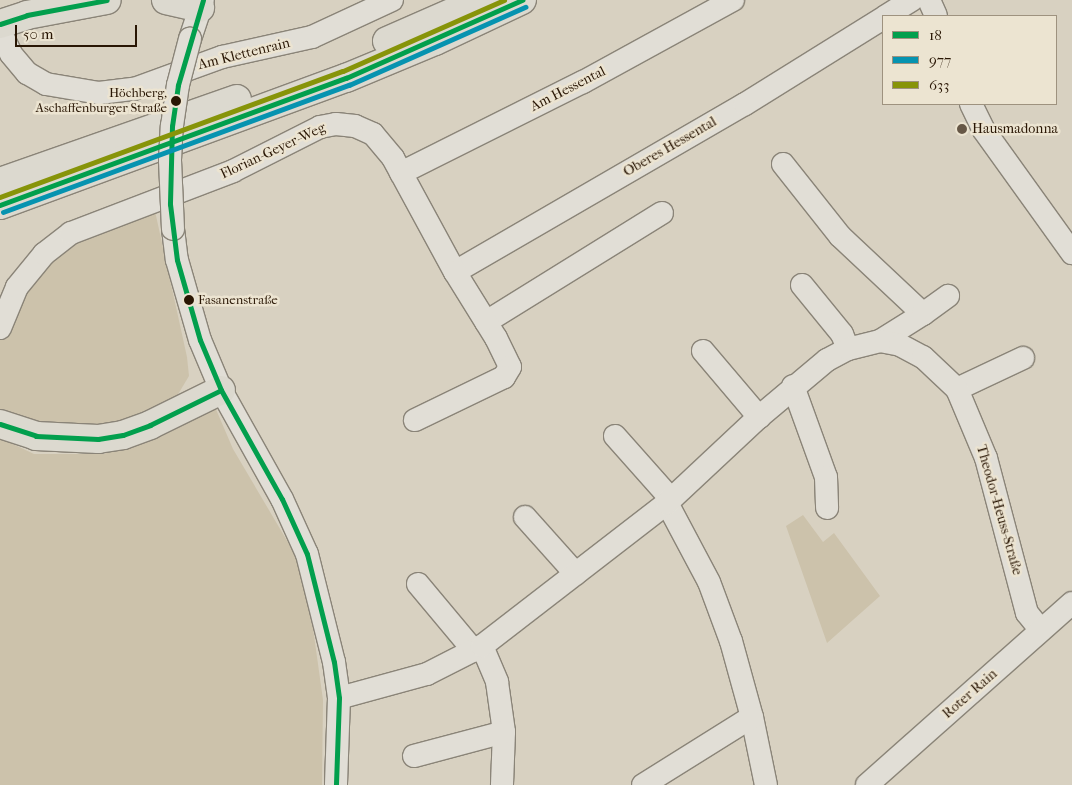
<!DOCTYPE html>
<html>
<head>
<meta charset="utf-8">
<style>
	body { margin:0 }
	#map { position:relative; width:1072px; height:785px; overflow:hidden; background:#d8d1c1; font-family:"IM FELL French Canon",serif }
	div>[style] { position:absolute }
	.green>* { inset:0; background:#ccc2ab }
	.roads { filter:drop-shadow(1px 0 #8a8478) drop-shadow(-1px 0 #8a8478) drop-shadow(0 1px #8a8478) drop-shadow(0 -1px #8a8478) }
	.minor>* { height:22px; margin:-11px; padding:0 11px; transform-origin:11px; border-radius:11px; background:#e1ded6 }
	.major>* { height:28px; margin:-14px; padding:0 14px; transform-origin:14px; border-radius:14px; background:#dcd9cf }
	.bridges { filter:drop-shadow(1px 0 #8a8478) drop-shadow(-1px 0 #8a8478) drop-shadow(0 1px #8a8478) drop-shadow(0 -1px #8a8478) }
	.minor-bridge>* { height:22px; margin:-11px; padding:0 11px; transform-origin:11px; border-radius:11px; background:#e1ded6 }
	.bus-1>* { height:5px; margin:-2.5px; padding:0 2.5px; transform-origin:2.5px; border-radius:2.5px; background:#029f4d }
	.bus-2>* { height:5px; margin:-2.5px; padding:0 2.5px; transform-origin:2.5px; border-radius:2.5px; background:#0693b0 }
	.bus-3>* { height:5px; margin:-2.5px; padding:0 2.5px; transform-origin:2.5px; border-radius:2.5px; background:#879409 }
	.dots>* { width:14px; height:14px; translate:-50% -50%; box-sizing:border-box; border:2px solid #ece4d1; border-radius:50% }
	span { translate:-50% -50%; white-space:nowrap; text-align:center; line-height:1.15; -webkit-text-stroke:5px #ece4d1; paint-order:stroke }
	.bus-label { font-size:13px; color:#291604 }
	.right { translate:-100% -50%; text-align:right }
	.left { translate:0 -50%; text-align:left }
	.street-label { font-size:14px; color:#291604 }
	.poi-label { font-size:14px; color:#291604 }
	.legend { position:absolute; left:882px; top:15px; width:175px; height:90px; box-sizing:border-box; background:#ece4d1; border:1px solid #9e927f; margin:0; padding:6px 9px; list-style:none; font-size:15px; color:#291604 }
	.legend li { display:flex; align-items:center; gap:10px; height:25px }
	.legend b { width:25px; border:1px solid #9e927f }
	.scale { position:absolute; left:15px; top:25px; width:122px; height:22px; box-sizing:border-box; border:2px solid #291604; border-top:0; padding-left:6px; font-size:15px; line-height:18px; white-space:nowrap; color:#291604; -webkit-text-stroke:4px #ece4d1; paint-order:stroke }
</style>
</head>
<body>
<div id="map">
	<div class="green">
		<div style="clip-path:polygon(153px 202px,187px 357px,189px 376px,177px 396px,121px 427px,36px 424px,0 411px,0 328px,44px 254px)"></div>
		<div style="clip-path:polygon(215px 407px,233px 449px,296px 556px,312px 621px,323px 700px,322px 785px,0 785px,0 438px,34px 454px,104px 454px,165px 432px)"></div>
		<div style="clip-path:polygon(803px 515px,823px 542px,834px 533px,880px 596px,827px 643px,786px 526px)"></div>
	</div>
	<div class="roads">
		<div class="minor">
			<div style="left:929px;top:0;width:17px;rotate:66deg"></div>
			<div style="left:886px;top:16px;width:31px;rotate:-32deg"></div>
			<div style="left:0;top:31px;width:25px;rotate:64deg"></div>
			<div style="left:11px;top:54px;width:25px;rotate:50deg"></div>
			<div style="left:27px;top:73px;width:22px;rotate:30deg"></div>
			<div style="left:46px;top:84px;width:54px;rotate:9.6deg"></div>
			<div style="left:99px;top:93px;width:35px;rotate:-7deg"></div>
			<div style="left:134px;top:89px;width:94px;rotate:-20deg"></div>
			<div style="left:222px;top:57px;width:92px;rotate:-12.5deg"></div>
			<div style="left:312px;top:37px;width:88px;rotate:-24.8deg"></div>
			<div style="left:190px;top:39px;width:41px;rotate:-71.6deg"></div>
			<div style="left:971px;top:104px;width:28px;rotate:64deg"></div>
			<div style="left:983px;top:129px;width:153px;rotate:54.3deg"></div>
			<div style="left:783px;top:164px;width:92px;rotate:51.6deg"></div>
			<div style="left:840px;top:236px;width:114px;rotate:43.2deg"></div>
			<div style="left:923px;top:314px;width:51px;rotate:147.9deg"></div>
			<div style="left:401px;top:173px;width:203px;rotate:-26.6deg"></div>
			<div style="left:583px;top:82px;width:171px;rotate:-28.7deg"></div>
			<div style="left:173px;top:229px;width:31px;rotate:83deg"></div>
			<div style="left:177px;top:260px;width:83px;rotate:74deg"></div>
			<div style="left:200px;top:340px;width:54px;rotate:67.2deg"></div>
			<div style="left:221px;top:390px;width:125px;rotate:60.8deg"></div>
			<div style="left:282px;top:499px;width:60px;rotate:65.6deg"></div>
			<div style="left:307px;top:554px;width:111px;rotate:76deg"></div>
			<div style="left:334px;top:662px;width:36px;rotate:82deg"></div>
			<div style="left:339px;top:698px;width:87px;rotate:92deg"></div>
			<div style="left:455px;top:272px;width:335px;rotate:-30.1deg"></div>
			<div style="left:745px;top:104px;width:163px;rotate:-31.9deg"></div>
			<div style="left:802px;top:285px;width:63px;rotate:50.8deg"></div>
			<div style="left:842px;top:334px;width:16px;rotate:68deg"></div>
			<div style="left:923px;top:314px;width:31px;rotate:-36deg"></div>
			<div style="left:486px;top:322px;width:207px;rotate:-31.8deg"></div>
			<div style="left:0;top:328px;width:44px;rotate:-67.5deg"></div>
			<div style="left:17px;top:287px;width:43px;rotate:-50.7deg"></div>
			<div style="left:44px;top:254px;width:34px;rotate:-38deg"></div>
			<div style="left:71px;top:233px;width:173px;rotate:-20.9deg"></div>
			<div style="left:233px;top:171px;width:97px;rotate:-26.8deg"></div>
			<div style="left:320px;top:127px;width:16px;rotate:-11deg"></div>
			<div style="left:336px;top:124px;width:19px;rotate:6deg"></div>
			<div style="left:355px;top:126px;width:20px;rotate:24deg"></div>
			<div style="left:373px;top:134px;width:31px;rotate:50deg"></div>
			<div style="left:393px;top:158px;width:130px;rotate:61.5deg"></div>
			<div style="left:455px;top:272px;width:78px;rotate:58.2deg"></div>
			<div style="left:496px;top:338px;width:32px;rotate:64deg"></div>
			<div style="left:510px;top:367px;width:12px;rotate:121deg"></div>
			<div style="left:504px;top:377px;width:99px;rotate:154.2deg"></div>
			<div style="left:703px;top:351px;width:87px;rotate:49.7deg"></div>
			<div style="left:793px;top:386px;width:97px;rotate:70.1deg"></div>
			<div style="left:826px;top:477px;width:31px;rotate:88deg"></div>
			<div style="left:957px;top:389px;width:73px;rotate:-25.2deg"></div>
			<div style="left:615px;top:436px;width:83px;rotate:48.4deg"></div>
			<div style="left:667px;top:503px;width:89px;rotate:62deg"></div>
			<div style="left:709px;top:582px;width:63px;rotate:69.6deg"></div>
			<div style="left:731px;top:641px;width:79px;rotate:74.6deg"></div>
			<div style="left:752px;top:717px;width:69px;rotate:78.4deg"></div>
			<div style="left:525px;top:517px;width:76px;rotate:48.2deg"></div>
			<div style="left:418px;top:584px;width:87px;rotate:50.1deg"></div>
			<div style="left:482px;top:646px;width:39px;rotate:67deg"></div>
			<div style="left:497px;top:682px;width:50px;rotate:82deg"></div>
			<div style="left:504px;top:732px;width:53px;rotate:92.2deg"></div>
			<div style="left:339px;top:698px;width:91px;rotate:-15.3deg"></div>
			<div style="left:427px;top:674px;width:62px;rotate:-27deg"></div>
			<div style="left:482px;top:646px;width:234px;rotate:-37.7deg"></div>
			<div style="left:667px;top:503px;width:126px;rotate:-43.1deg"></div>
			<div style="left:759px;top:417px;width:89px;rotate:-40deg"></div>
			<div style="left:827px;top:360px;width:24px;rotate:-28deg"></div>
			<div style="left:848px;top:349px;width:33px;rotate:-14deg"></div>
			<div style="left:880px;top:341px;width:20px;rotate:11deg"></div>
			<div style="left:900px;top:345px;width:26px;rotate:28deg"></div>
			<div style="left:923px;top:357px;width:47px;rotate:43.3deg"></div>
			<div style="left:957px;top:389px;width:75px;rotate:67.2deg"></div>
			<div style="left:986px;top:458px;width:160px;rotate:75.2deg"></div>
			<div style="left:1027px;top:613px;width:22px;rotate:51deg"></div>
			<div style="left:414px;top:756px;width:93px;rotate:-14.9deg"></div>
			<div style="left:643px;top:785px;width:128px;rotate:-32deg"></div>
			<div style="left:867px;top:785px;width:274px;rotate:-41.6deg"></div>
		</div>
		<div class="major">
			<div style="left:166px;top:0;width:35px;rotate:13deg"></div>
			<div style="left:0;top:24px;width:28px;rotate:-18deg"></div>
			<div style="left:27px;top:15px;width:81px;rotate:-10.6deg"></div>
			<div style="left:387px;top:41px;width:99px;rotate:-23.7deg"></div>
			<div style="left:0;top:182px;width:251px;rotate:-19.3deg"></div>
			<div style="left:0;top:205px;width:369px;rotate:-20.2deg"></div>
			<div style="left:346px;top:78px;width:96px;rotate:-22.6deg"></div>
			<div style="left:435px;top:41px;width:96px;rotate:-25.2deg"></div>
			<div style="left:0;top:424px;width:38px;rotate:18deg"></div>
			<div style="left:36px;top:436px;width:62px;rotate:2.8deg"></div>
			<div style="left:98px;top:439px;width:25px;rotate:-9deg"></div>
			<div style="left:123px;top:435px;width:29px;rotate:-20deg"></div>
			<div style="left:150px;top:425px;width:79px;rotate:-26.2deg"></div>
		</div>
	</div>
	<div class="bridges">
		<div class="minor-bridge">
			<div style="left:173px;top:229px;width:69px;rotate:-92.5deg"></div>
			<div style="left:170px;top:160px;width:34px;rotate:-87deg"></div>
			<div style="left:172px;top:126px;width:41px;rotate:-81.7deg"></div>
			<div style="left:178px;top:85px;width:48px;rotate:-75.4deg"></div>
		</div>
	</div>
	<div class="bus-1">
		<div style="left:203px;top:0;width:89px;rotate:106.4deg"></div>
		<div style="left:178px;top:85px;width:41px;rotate:98.3deg"></div>
		<div style="left:172px;top:126px;width:78px;rotate:91.5deg"></div>
		<div style="left:170px;top:204px;width:56px;rotate:82.9deg"></div>
		<div style="left:177px;top:260px;width:83px;rotate:74deg"></div>
		<div style="left:200px;top:340px;width:54px;rotate:67.2deg"></div>
		<div style="left:221px;top:390px;width:125px;rotate:60.8deg"></div>
		<div style="left:282px;top:499px;width:60px;rotate:65.6deg"></div>
		<div style="left:307px;top:554px;width:111px;rotate:76deg"></div>
		<div style="left:334px;top:662px;width:36px;rotate:82deg"></div>
		<div style="left:339px;top:698px;width:87px;rotate:92deg"></div>
		<div style="left:0;top:24px;width:28px;rotate:-18deg"></div>
		<div style="left:27px;top:15px;width:81px;rotate:-10.6deg"></div>
		<div style="left:0;top:205px;width:369px;rotate:-20.2deg"></div>
		<div style="left:346px;top:78px;width:193px;rotate:-23.9deg"></div>
		<div style="left:0;top:424px;width:38px;rotate:18deg"></div>
		<div style="left:36px;top:436px;width:62px;rotate:2.8deg"></div>
		<div style="left:98px;top:439px;width:25px;rotate:-9deg"></div>
		<div style="left:123px;top:435px;width:29px;rotate:-20deg"></div>
		<div style="left:150px;top:425px;width:79px;rotate:-26.2deg"></div>
	</div>
	<div class="bus-2">
		<div style="left:3px;top:212px;width:369px;rotate:-20.2deg"></div>
		<div style="left:349px;top:85px;width:193px;rotate:-23.9deg"></div>
	</div>
	<div class="bus-3">
		<div style="left:0;top:197px;width:365px;rotate:-20.2deg"></div>
		<div style="left:343px;top:71px;width:176px;rotate:-23.8deg"></div>
	</div>
	<div class="dots">
		<div style="left:176px;top:101px;background:#291604"></div>
		<div style="left:962px;top:129px;background:#665746"></div>
		<div style="left:189px;top:300px;background:#291604"></div>
	</div>
	<div class="bus-label">
		<span class="right" style="left:167px;top:101px">Höchberg,<br>Aschaffenburger Straße</span>
		<span class="left" style="left:198px;top:300px">Fasanenstraße</span>
	</div>
	<div class="street-label">
		<span style="left:244px;top:54px;rotate:-14deg">Am Klettenrain</span>
		<span style="left:568px;top:89px;rotate:-27deg">Am Hessental</span>
		<span style="left:670px;top:147px;rotate:-30deg">Oberes Hessental</span>
		<span style="left:273px;top:151px;rotate:-25deg">Florian-Geyer-Weg</span>
		<span style="left:999px;top:510px;rotate:74deg">Theodor-Heuss-Straße</span>
		<span style="left:970px;top:694px;rotate:-41deg">Roter Rain</span>
	</div>
	<div class="poi-label">
		<span class="left" style="left:972px;top:129px">Hausmadonna</span>
	</div>
	<ul class="legend">
	<li><b style="height:6px;background:#029f4d"></b>18</li>
	<li><b style="height:6px;background:#0693b0"></b>977</li>
	<li><b style="height:6px;background:#879409"></b>633</li>
	</ul>
	<div class="scale">50 m</div>
</div>
</body>
</html>
